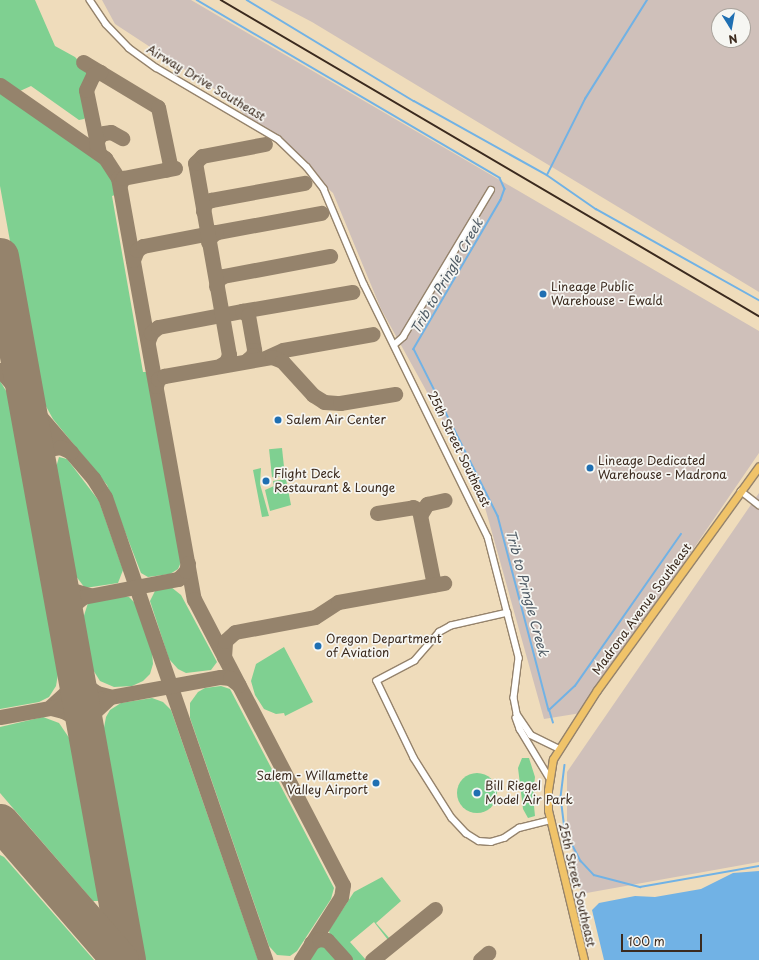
<!DOCTYPE html>
<html>
<head>
<meta charset="utf-8">
<style>
	body { margin:0 }
	#map { position:relative; width:759px; height:960px; overflow:hidden; background:#efdcbb; font-family:"Playpen Sans",sans-serif }
	div>[style] { position:absolute }
	.industrial>* { inset:0; background:#cfc0ba }
	.green>* { inset:0; background:#7fd091; transform-origin:0 0 }
	.round { border-radius:50% }
	.water>* { inset:0; background:#71b2e5 }
	.stream>* { height:1.5px; margin:-0.75px; padding:0 0.75px; transform-origin:0.75px; border-radius:0.75px; background:#71b2e5 }
	.taxiway>* { height:15px; margin:-7.5px; padding:0 7.5px; transform-origin:7.5px; border-radius:7.5px; background:#95836c }
	.runway>* { height:37px; margin:-18.5px; padding:0 18.5px; transform-origin:18.5px; border-radius:18.5px; background:#95836c }
	.roads { filter:drop-shadow(1px 0 #95836c) drop-shadow(-1px 0 #95836c) drop-shadow(0 1px #95836c) drop-shadow(0 -1px #95836c) }
	.minor>* { height:5.5px; margin:-2.75px; padding:0 2.75px; transform-origin:2.75px; border-radius:2.75px; background:#fff }
	.major>* { height:7px; margin:-3.5px; padding:0 3.5px; transform-origin:3.5px; border-radius:3.5px; background:#f0c369 }
	.rail>* { height:1.5px; margin:-0.75px; padding:0 0.75px; transform-origin:0.75px; border-radius:0.75px; background:#3b2a1e }
	.dots>* { width:11px; height:11px; translate:-50% -50%; box-sizing:border-box; border:2px solid #f6f6f2; border-radius:50% }
	span { translate:-50% -50%; white-space:nowrap; text-align:center; line-height:1.15; -webkit-text-stroke:3.5px #f6f6f2; paint-order:stroke }
	.street-label { font-size:12px; color:#3b2a1e }
	.poi-label { font-size:12px; color:#3b2a1e }
	.left { translate:0 -50%; text-align:left }
	.right { translate:-100% -50%; text-align:right }
	.water-label { font-size:13px; color:#4e5a64; font-style:italic }
	.north { position:absolute; left:711px; top:8px; width:40px; height:40px; box-sizing:border-box; background:#f6f6f2; border:1px solid #aba49d; border-radius:50%; rotate:169deg; font-size:11px; font-weight:700; line-height:16px; text-align:center; color:#3b2a1e }
	.north::after { content:''; display:block; margin:auto; width:14px; height:18px; background:#1f6fb2; clip-path:polygon(50% 0,100% 100%,50% 72%,0 100%) }
	.scale { position:absolute; left:621px; top:934px; width:81px; height:18px; box-sizing:border-box; border:2px solid #3b2a1e; border-top:0; padding-left:5px; font-size:12px; line-height:14px; white-space:nowrap; color:#3b2a1e; -webkit-text-stroke:3px #f6f6f2; paint-order:stroke }
</style>
</head>
<body>
<div id="map">
	<div class="industrial">
		<div style="clip-path:polygon(102px 0,191px 0,759px 331px,759px 453px,581px 713px,544px 719px,479px 486px,381px 309px,333px 193px,219px 92px,115px 24px)"></div>
		<div style="clip-path:polygon(evenodd,270px 0,759px 0,759px 292px,312px 22px,270px 0,719px 16px,743px 16px,743px 40px,719px 40px,719px 16px)"></div>
		<div style="clip-path:polygon(759px 493px,759px 862px,581px 894px,567px 822px,567px 772px)"></div>
	</div>
	<div class="green">
		<div style="clip-path:polygon(0 0,35px 0,55px 46px,75px 57px,89px 72px,83px 89px,88px 115px,84px 119px,79px 120px,31px 86px,20px 91px,0 78px)"></div>
		<div style="clip-path:polygon(0 92px,98px 161px,108px 171px,112px 181px,115px 195px,112px 196px,143px 372px,147px 372px,181px 562px,178px 569px,170px 574px,148px 577px,141px 573px,107px 485px,53px 419px,37px 390px,0 186px)"></div>
		<div style="clip-path:polygon(0 381px,14px 404px,60px 662px,56px 686px,49px 697px,39px 702px,0 709px)"></div>
		<div style="left:282px;top:448px;width:28px;height:13px;rotate:84deg"></div>
		<div style="clip-path:polygon(59px 457px,67px 459px,99px 501px,123px 570px,118px 583px,85px 588px,69px 567px,53px 478px)"></div>
		<div style="clip-path:polygon(261px 468px,260px 484px,269px 516px,262px 517px,253px 470px)"></div>
		<div style="clip-path:polygon(286px 479px,291px 505px,270px 511px,265px 490px,274px 486px,273px 481px)"></div>
		<div style="clip-path:polygon(171px 587px,181px 595px,217px 662px,211px 670px,186px 673px,178px 669px,169px 659px,150px 601px,155px 591px)"></div>
		<div style="clip-path:polygon(121px 596px,129px 597px,135px 603px,152px 652px,153px 664px,150px 674px,143px 681px,132px 686px,114px 687px,100px 681px,85px 657px,80px 628px,88px 603px)"></div>
		<div style="clip-path:polygon(284px 647px,313px 702px,285px 716px,284px 713px,276px 714px,264px 709px,255px 695px,251px 681px,256px 664px)"></div>
		<div style="clip-path:polygon(221px 686px,230px 689px,334px 888px,331px 899px,297px 951px,290px 956px,277px 955px,269px 946px,190px 718px,190px 703px,198px 692px,205px 688px)"></div>
		<div style="clip-path:polygon(152px 698px,163px 702px,171px 710px,258px 960px,144px 960px,138px 953px,101px 744px,106px 717px,110px 710px,121px 703px)"></div>
		<div style="clip-path:polygon(43px 717px,59px 723px,76px 748px,103px 896px,99px 901px,93px 901px,0 793px,0 727px)"></div>
		<div style="clip-path:polygon(522px 758px,529px 758px,535px 777px,533px 796px,535px 816px,528px 818px,523px 809px,518px 768px)"></div>
		<div class="round" style="left:457px;top:773px;width:40px;height:40px"></div>
		<div style="clip-path:polygon(0 855px,4px 857px,94px 960px,0 960px)"></div>
		<div style="clip-path:polygon(382px 877px,401px 901px,376px 923px,390px 939px,388px 940px,374px 922px,350px 942px,366px 960px,350px 960px,330px 937px,329px 930px,354px 892px)"></div>
		<div style="clip-path:polygon(324px 944px,328px 947px,340px 960px,310px 960px,319px 946px)"></div>
	</div>
	<div class="water">
		<div style="clip-path:polygon(759px 871px,759px 960px,604px 960px,592px 910px,599px 903px,635px 896px,655px 897px,701px 889px,733px 873px)"></div>
	</div>
	<div class="stream">
		<div style="left:197px;top:0;width:351px;rotate:30.4deg"></div>
		<div style="left:500px;top:178px;width:12px;rotate:66deg"></div>
		<div style="left:505px;top:189px;width:12px;rotate:110deg"></div>
		<div style="left:501px;top:200px;width:173px;rotate:120.3deg"></div>
		<div style="left:414px;top:349px;width:187px;rotate:63.3deg"></div>
		<div style="left:498px;top:516px;width:201px;rotate:75.3deg"></div>
		<div style="left:247px;top:0;width:195px;rotate:31.2deg"></div>
		<div style="left:414px;top:101px;width:152px;rotate:29.1deg"></div>
		<div style="left:547px;top:175px;width:60px;rotate:34.8deg"></div>
		<div style="left:596px;top:209px;width:187px;rotate:29.2deg"></div>
		<div style="left:547px;top:175px;width:85px;rotate:-63.4deg"></div>
		<div style="left:585px;top:99px;width:117px;rotate:-57.9deg"></div>
		<div style="left:553px;top:723px;width:14px;rotate:-107deg"></div>
		<div style="left:549px;top:710px;width:35px;rotate:-43deg"></div>
		<div style="left:575px;top:686px;width:185px;rotate:-55.1deg"></div>
		<div style="left:565px;top:765px;width:32px;rotate:97deg"></div>
		<div style="left:561px;top:797px;width:33px;rotate:83deg"></div>
		<div style="left:565px;top:830px;width:35px;rotate:63deg"></div>
		<div style="left:581px;top:861px;width:19px;rotate:47deg"></div>
		<div style="left:594px;top:875px;width:48px;rotate:14.6deg"></div>
		<div style="left:640px;top:887px;width:121px;rotate:-10deg"></div>
	</div>
	<div class="taxiway">
		<div style="left:83px;top:62px;width:87px;rotate:31deg"></div>
		<div style="left:158px;top:107px;width:59px;rotate:78.3deg"></div>
		<div style="left:170px;top:165px;width:6px;rotate:129deg"></div>
		<div style="left:0;top:85px;width:128px;rotate:34.8deg"></div>
		<div style="left:105px;top:158px;width:24px;rotate:57deg"></div>
		<div style="left:118px;top:178px;width:428px;rotate:79.8deg"></div>
		<div style="left:194px;top:599px;width:322px;rotate:62.5deg"></div>
		<div style="left:343px;top:885px;width:12px;rotate:99deg"></div>
		<div style="left:341px;top:897px;width:75px;rotate:122.4deg"></div>
		<div style="left:96px;top:145px;width:9px;rotate:-72deg"></div>
		<div style="left:99px;top:136px;width:6px;rotate:-31deg"></div>
		<div style="left:104px;top:133px;width:7px;rotate:-8deg"></div>
		<div style="left:111px;top:132px;width:13px;rotate:29deg"></div>
		<div style="left:99px;top:153px;width:64px;rotate:-101.7deg"></div>
		<div style="left:86px;top:90px;width:17px;rotate:-65deg"></div>
		<div style="left:93px;top:75px;width:8px;rotate:-23deg"></div>
		<div style="left:120px;top:184px;width:7px;rotate:-63deg"></div>
		<div style="left:123px;top:178px;width:53px;rotate:-10.9deg"></div>
		<div style="left:203px;top:211px;width:8px;rotate:-76deg"></div>
		<div style="left:205px;top:203px;width:7px;rotate:-27deg"></div>
		<div style="left:211px;top:200px;width:95px;rotate:-10.4deg"></div>
		<div style="left:208px;top:242px;width:7px;rotate:-63deg"></div>
		<div style="left:211px;top:236px;width:7px;rotate:-34deg"></div>
		<div style="left:217px;top:232px;width:106px;rotate:-10.4deg"></div>
		<div style="left:133px;top:260px;width:11px;rotate:-68deg"></div>
		<div style="left:137px;top:250px;width:7px;rotate:-34deg"></div>
		<div style="left:143px;top:246px;width:74px;rotate:-10.9deg"></div>
		<div style="left:216px;top:286px;width:6px;rotate:-72deg"></div>
		<div style="left:218px;top:280px;width:6px;rotate:-39deg"></div>
		<div style="left:223px;top:276px;width:109px;rotate:-10.6deg"></div>
		<div style="left:242px;top:311px;width:112px;rotate:-9.8deg"></div>
		<div style="left:148px;top:341px;width:9px;rotate:-69deg"></div>
		<div style="left:151px;top:333px;width:9px;rotate:-41deg"></div>
		<div style="left:158px;top:327px;width:86px;rotate:-10.8deg"></div>
		<div style="left:242px;top:311px;width:7px;rotate:34deg"></div>
		<div style="left:248px;top:315px;width:36px;rotate:80deg"></div>
		<div style="left:254px;top:350px;width:5px;rotate:101deg"></div>
		<div style="left:253px;top:355px;width:8px;rotate:140deg"></div>
		<div style="left:267px;top:357px;width:17px;rotate:-24deg"></div>
		<div style="left:283px;top:350px;width:91px;rotate:-10.1deg"></div>
		<div style="left:221px;top:365px;width:6px;rotate:-31deg"></div>
		<div style="left:226px;top:362px;width:8px;rotate:-67deg"></div>
		<div style="left:229px;top:355px;width:195px;rotate:-100deg"></div>
		<div style="left:195px;top:163px;width:10px;rotate:-45deg"></div>
		<div style="left:202px;top:156px;width:64px;rotate:-10.8deg"></div>
		<div style="left:0;top:370px;width:143px;rotate:49.3deg"></div>
		<div style="left:93px;top:478px;width:22px;rotate:58deg"></div>
		<div style="left:105px;top:497px;width:490px;rotate:70.9deg"></div>
		<div style="left:156px;top:386px;width:7px;rotate:-74deg"></div>
		<div style="left:158px;top:379px;width:7px;rotate:-27deg"></div>
		<div style="left:164px;top:376px;width:110px;rotate:-10deg"></div>
		<div style="left:272px;top:357px;width:11px;rotate:22deg"></div>
		<div style="left:282px;top:361px;width:46px;rotate:47.6deg"></div>
		<div style="left:313px;top:395px;width:13px;rotate:32deg"></div>
		<div style="left:324px;top:402px;width:16px;rotate:4deg"></div>
		<div style="left:340px;top:403px;width:56px;rotate:-9.3deg"></div>
		<div style="left:39px;top:472px;width:14px;rotate:-86deg"></div>
		<div style="left:40px;top:458px;width:12px;rotate:-48deg"></div>
		<div style="left:48px;top:449px;width:12px;rotate:-9deg"></div>
		<div style="left:60px;top:447px;width:12px;rotate:24deg"></div>
		<div style="left:377px;top:513px;width:36px;rotate:-9deg"></div>
		<div style="left:413px;top:507px;width:7px;rotate:27deg"></div>
		<div style="left:419px;top:510px;width:76px;rotate:78.7deg"></div>
		<div style="left:421px;top:514px;width:12px;rotate:-59deg"></div>
		<div style="left:427px;top:504px;width:18px;rotate:-13deg"></div>
		<div style="left:57px;top:570px;width:22px;rotate:60deg"></div>
		<div style="left:68px;top:589px;width:22px;rotate:16deg"></div>
		<div style="left:67px;top:627px;width:19px;rotate:-81deg"></div>
		<div style="left:70px;top:608px;width:17px;rotate:-40deg"></div>
		<div style="left:83px;top:597px;width:97px;rotate:-10.7deg"></div>
		<div style="left:178px;top:579px;width:11px;rotate:-45deg"></div>
		<div style="left:186px;top:571px;width:8px;rotate:-76deg"></div>
		<div style="left:224px;top:657px;width:16px;rotate:-86deg"></div>
		<div style="left:225px;top:641px;width:13px;rotate:-42deg"></div>
		<div style="left:235px;top:632px;width:81px;rotate:-10.6deg"></div>
		<div style="left:315px;top:617px;width:27px;rotate:-33deg"></div>
		<div style="left:338px;top:602px;width:108px;rotate:-10.2deg"></div>
		<div style="left:73px;top:661px;width:25px;rotate:64deg"></div>
		<div style="left:84px;top:684px;width:16px;rotate:35deg"></div>
		<div style="left:97px;top:693px;width:12px;rotate:14deg"></div>
		<div style="left:51px;top:706px;width:24px;rotate:-42deg"></div>
		<div style="left:69px;top:690px;width:13px;rotate:-72deg"></div>
		<div style="left:73px;top:678px;width:12px;rotate:-90deg"></div>
		<div style="left:51px;top:708px;width:12px;rotate:14deg"></div>
		<div style="left:63px;top:711px;width:13px;rotate:29deg"></div>
		<div style="left:74px;top:717px;width:26px;rotate:59deg"></div>
		<div style="left:0;top:717px;width:224px;rotate:-10.3deg"></div>
		<div style="left:220px;top:677px;width:10px;rotate:6deg"></div>
		<div style="left:230px;top:678px;width:11px;rotate:38deg"></div>
		<div style="left:87px;top:739px;width:25px;rotate:-79deg"></div>
		<div style="left:92px;top:714px;width:23px;rotate:-43deg"></div>
		<div style="left:0;top:823px;width:4px;rotate:34deg"></div>
		<div style="left:311px;top:943px;width:9px;rotate:-27deg"></div>
		<div style="left:319px;top:939px;width:8px;rotate:7deg"></div>
		<div style="left:327px;top:940px;width:27px;rotate:48deg"></div>
		<div style="left:372px;top:960px;width:81px;rotate:-39deg"></div>
		<div style="left:480px;top:960px;width:11px;rotate:-41deg"></div>
	</div>
	<div class="runway">
		<div style="left:0;top:256px;width:715px;rotate:79.77deg"></div>
		<div style="left:0;top:822px;width:183px;rotate:49deg"></div>
	</div>
	<div class="roads">
		<div class="minor">
			<div style="left:90px;top:0;width:29px;rotate:56deg"></div>
			<div style="left:106px;top:24px;width:33px;rotate:46deg"></div>
			<div style="left:129px;top:48px;width:34px;rotate:36deg"></div>
			<div style="left:157px;top:68px;width:140px;rotate:30.4deg"></div>
			<div style="left:278px;top:139px;width:40px;rotate:44deg"></div>
			<div style="left:307px;top:167px;width:28px;rotate:52deg"></div>
			<div style="left:324px;top:189px;width:103px;rotate:67.2deg"></div>
			<div style="left:364px;top:284px;width:282px;rotate:63.9deg"></div>
			<div style="left:488px;top:537px;width:125px;rotate:75.6deg"></div>
			<div style="left:519px;top:658px;width:40px;rotate:97.1deg"></div>
			<div style="left:514px;top:698px;width:16px;rotate:79deg"></div>
			<div style="left:517px;top:714px;width:25px;rotate:56deg"></div>
			<div style="left:531px;top:735px;width:30px;rotate:26deg"></div>
			<div style="left:395px;top:344px;width:11px;rotate:-41deg"></div>
			<div style="left:403px;top:337px;width:171px;rotate:-59.1deg"></div>
			<div style="left:741px;top:491px;width:23px;rotate:38deg"></div>
			<div style="left:508px;top:613px;width:58px;rotate:167.2deg"></div>
			<div style="left:451px;top:626px;width:13px;rotate:151deg"></div>
			<div style="left:440px;top:632px;width:38px;rotate:131deg"></div>
			<div style="left:415px;top:661px;width:43px;rotate:152.2deg"></div>
			<div style="left:377px;top:681px;width:85px;rotate:64.3deg"></div>
			<div style="left:414px;top:758px;width:71px;rotate:57.7deg"></div>
			<div style="left:452px;top:818px;width:21px;rotate:47deg"></div>
			<div style="left:466px;top:833px;width:15px;rotate:32deg"></div>
			<div style="left:479px;top:841px;width:12px;rotate:5deg"></div>
			<div style="left:491px;top:842px;width:14px;rotate:-17deg"></div>
			<div style="left:504px;top:838px;width:18px;rotate:-34deg"></div>
			<div style="left:519px;top:828px;width:32px;rotate:-14deg"></div>
			<div style="left:516px;top:718px;width:12px;rotate:70deg"></div>
			<div style="left:520px;top:729px;width:56px;rotate:58.9deg"></div>
		</div>
		<div class="major">
			<div style="left:584px;top:960px;width:154px;rotate:-103.5deg"></div>
			<div style="left:548px;top:810px;width:20px;rotate:-90deg"></div>
			<div style="left:548px;top:790px;width:31px;rotate:-81deg"></div>
			<div style="left:553px;top:759px;width:82px;rotate:-57.5deg"></div>
			<div style="left:597px;top:690px;width:276px;rotate:-54.1deg"></div>
		</div>
	</div>
	<div class="rail">
		<div style="left:221px;top:0;width:624px;rotate:30.43deg"></div>
	</div>
	<div class="dots">
		<div style="left:543px;top:294px;background:#1f6fb2"></div>
		<div style="left:278px;top:420px;background:#1f6fb2"></div>
		<div style="left:590px;top:468px;background:#1f6fb2"></div>
		<div style="left:266px;top:481px;background:#1f6fb2"></div>
		<div style="left:318px;top:646px;background:#1f6fb2"></div>
		<div style="left:376px;top:783px;background:#1f6fb2"></div>
		<div style="left:477px;top:793px;background:#1f6fb2"></div>
	</div>
	<div class="street-label">
		<span style="left:206px;top:83px;rotate:31deg">Airway Drive Southeast</span>
		<span style="left:459px;top:449px;rotate:64deg">25th Street Southeast</span>
		<span style="left:642px;top:609px;rotate:-54deg">Madrona Avenue Southeast</span>
		<span style="left:577px;top:885px;rotate:77deg">25th Street Southeast</span>
	</div>
	<div class="poi-label">
		<span class="left" style="left:551px;top:294px">Lineage Public<br>Warehouse - Ewald</span>
		<span class="left" style="left:286px;top:420px">Salem Air Center</span>
		<span class="left" style="left:598px;top:468px">Lineage Dedicated<br>Warehouse - Madrona</span>
		<span class="left" style="left:274px;top:481px">Flight Deck<br>Restaurant &amp; Lounge</span>
		<span class="left" style="left:326px;top:646px">Oregon Department<br>of Aviation</span>
		<span class="right" style="left:368px;top:783px">Salem - Willamette<br>Valley Airport</span>
		<span class="left" style="left:485px;top:793px">Bill Riegel<br>Model Air Park</span>
	</div>
	<div class="water-label">
		<span style="left:447px;top:276px;rotate:-60deg">Trib to Pringle Creek</span>
		<span style="left:527px;top:593px;rotate:75deg">Trib to Pringle Creek</span>
	</div>
	<div class="north">N</div>
	<div class="scale">100 m</div>
</div>
</body>
</html>
